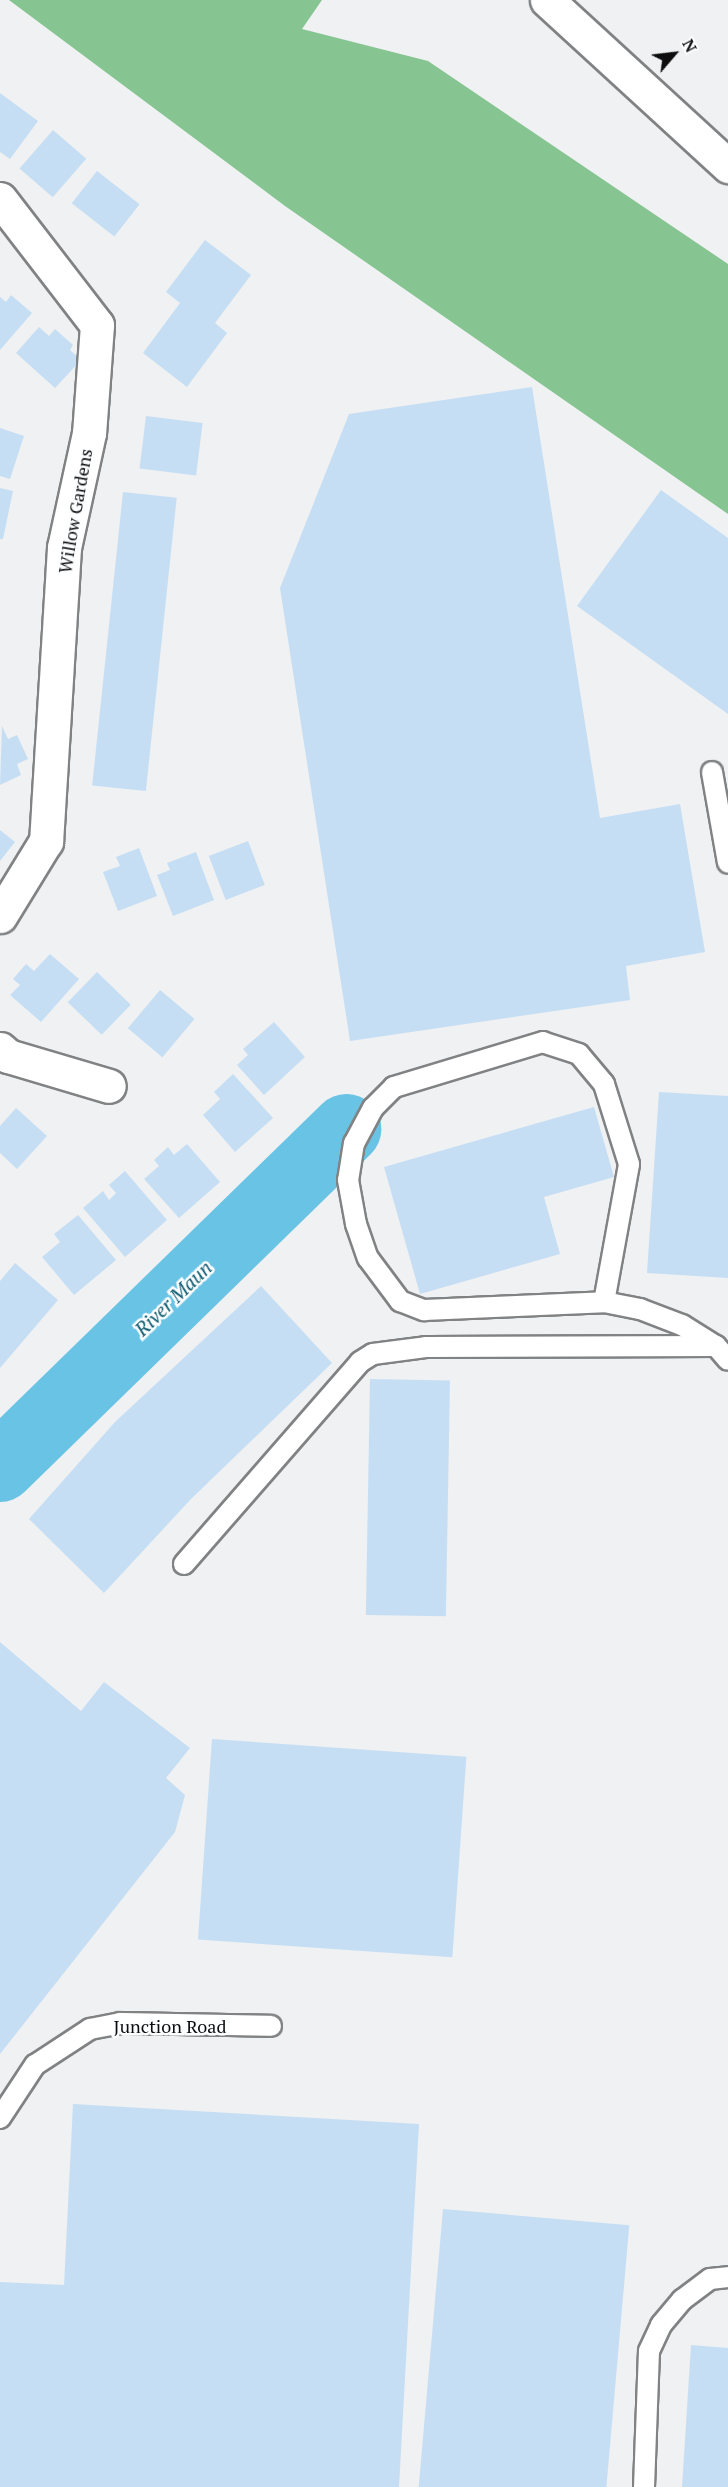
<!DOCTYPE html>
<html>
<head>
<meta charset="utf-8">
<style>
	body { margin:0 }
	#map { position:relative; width:728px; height:2487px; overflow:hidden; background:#eff1f2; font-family:"PT Serif",serif }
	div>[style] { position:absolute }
	.forest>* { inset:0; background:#86c591 }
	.river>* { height:70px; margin:-35px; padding:0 35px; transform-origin:35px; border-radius:35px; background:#68c3e4 }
	.building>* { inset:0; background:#c6def4; transform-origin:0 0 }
	.roads { filter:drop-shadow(2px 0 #818283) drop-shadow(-2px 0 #818283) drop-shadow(0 2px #818283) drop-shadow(0 -2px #818283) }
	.lane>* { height:20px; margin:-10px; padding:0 10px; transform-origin:10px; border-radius:10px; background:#fff }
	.street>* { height:33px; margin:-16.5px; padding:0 16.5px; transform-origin:16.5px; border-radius:16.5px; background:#fff }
	.highway>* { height:33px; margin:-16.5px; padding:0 16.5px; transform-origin:16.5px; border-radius:16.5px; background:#fff }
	span { translate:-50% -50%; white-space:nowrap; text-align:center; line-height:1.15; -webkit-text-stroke:5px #fdfeff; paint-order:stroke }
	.street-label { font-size:18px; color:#0d0d0e }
	.water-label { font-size:20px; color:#0d5a70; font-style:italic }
	.north { position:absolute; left:644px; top:24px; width:60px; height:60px; -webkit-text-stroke:4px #fdfeff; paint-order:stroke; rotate:62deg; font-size:16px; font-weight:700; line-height:24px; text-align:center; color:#0d0d0e }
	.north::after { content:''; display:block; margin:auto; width:21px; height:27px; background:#0d0d0e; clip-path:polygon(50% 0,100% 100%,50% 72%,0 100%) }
</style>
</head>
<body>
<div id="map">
	<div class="forest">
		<div style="clip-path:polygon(9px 0,322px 0,302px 29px,428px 61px,728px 264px,728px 514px,285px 206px)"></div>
	</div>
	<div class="river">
		<div style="left:0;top:1467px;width:484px;rotate:-44.3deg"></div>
	</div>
	<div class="building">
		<div style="clip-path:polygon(0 93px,38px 121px,10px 159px,0 152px)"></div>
		<div style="left:53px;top:130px;width:44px;height:51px;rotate:41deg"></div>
		<div style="left:97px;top:171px;width:54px;height:41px;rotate:38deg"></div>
		<div style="clip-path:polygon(205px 240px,251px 275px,215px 323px,227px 333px,187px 387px,143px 353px,180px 303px,166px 292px)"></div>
		<div style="clip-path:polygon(11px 295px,32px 313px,0 350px,0 297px,6px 302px)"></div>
		<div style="clip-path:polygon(39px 327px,49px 336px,55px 329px,73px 345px,70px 350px,81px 360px,55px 388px,16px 353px)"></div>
		<div style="clip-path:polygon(532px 387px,600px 818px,680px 804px,705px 952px,626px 966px,630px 1000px,350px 1041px,280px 588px,349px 414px)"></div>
		<div style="left:146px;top:416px;width:57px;height:53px;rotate:7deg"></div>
		<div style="clip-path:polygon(0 428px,24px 436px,10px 479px,0 476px)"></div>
		<div style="clip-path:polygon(0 488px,13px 491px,3px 539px,0 539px)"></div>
		<div style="clip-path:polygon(661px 490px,728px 538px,728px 714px,577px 606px)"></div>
		<div style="left:123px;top:492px;width:54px;height:295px;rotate:6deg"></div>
		<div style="clip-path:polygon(2px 726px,8px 739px,17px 735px,28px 759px,17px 764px,21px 775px,0 785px)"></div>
		<div style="clip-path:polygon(0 830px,15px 842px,0 861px)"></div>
		<div style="left:248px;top:841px;width:47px;height:42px;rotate:69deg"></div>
		<div style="clip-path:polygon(139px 848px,157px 896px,118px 911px,103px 872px,120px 866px,116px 857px)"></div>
		<div style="clip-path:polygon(196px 852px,214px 900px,173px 916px,157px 875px,170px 870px,167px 863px)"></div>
		<div style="clip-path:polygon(50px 954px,79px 979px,41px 1022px,10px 995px,20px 985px,13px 979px,26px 964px,34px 971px)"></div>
		<div style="left:97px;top:972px;width:47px;height:42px;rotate:44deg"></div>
		<div style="left:160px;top:990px;width:45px;height:50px;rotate:40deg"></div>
		<div style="clip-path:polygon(274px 1022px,305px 1057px,264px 1095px,237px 1065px,248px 1055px,243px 1049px)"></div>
		<div style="clip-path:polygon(233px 1074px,273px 1118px,235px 1152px,203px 1115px,220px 1099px,214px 1092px)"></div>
		<div style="clip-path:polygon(659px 1092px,728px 1096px,728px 1278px,647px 1273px)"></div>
		<div style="clip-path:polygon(594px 1107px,614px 1177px,544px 1197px,560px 1254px,420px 1294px,384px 1167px)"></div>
		<div style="clip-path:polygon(16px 1108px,47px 1136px,17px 1169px,0 1153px,0 1126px)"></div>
		<div style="clip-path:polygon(187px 1144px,220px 1182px,179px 1218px,144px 1179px,159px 1166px,154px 1160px,168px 1147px,174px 1155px)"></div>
		<div style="clip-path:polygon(125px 1171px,167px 1220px,125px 1257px,83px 1208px,103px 1191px,109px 1200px,116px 1193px,109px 1185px)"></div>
		<div style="clip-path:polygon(78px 1215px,116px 1260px,74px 1295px,42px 1257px,60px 1242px,54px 1234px)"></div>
		<div style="clip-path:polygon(15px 1263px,58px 1300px,0 1368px,0 1281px)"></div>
		<div style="clip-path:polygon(261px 1286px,332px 1363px,191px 1499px,104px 1593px,29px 1519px,115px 1422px)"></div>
		<div style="left:370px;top:1379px;width:80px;height:236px;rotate:1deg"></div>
		<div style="clip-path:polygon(0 1642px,81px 1711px,104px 1682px,190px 1748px,166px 1778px,185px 1795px,175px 1832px,0 2054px)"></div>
		<div style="left:212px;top:1739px;width:255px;height:201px;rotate:4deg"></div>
		<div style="clip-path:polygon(73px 2104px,419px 2124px,399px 2487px,0 2487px,0 2282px,64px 2285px)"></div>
		<div style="left:443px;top:2209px;width:187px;height:279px;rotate:5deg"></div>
		<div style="clip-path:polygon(691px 2345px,728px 2348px,728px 2487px,682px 2487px)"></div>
	</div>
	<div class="roads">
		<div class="lane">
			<div style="left:712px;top:772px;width:92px;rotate:80deg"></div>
			<div style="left:604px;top:1302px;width:140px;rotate:-79.7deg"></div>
			<div style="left:629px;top:1164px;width:84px;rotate:-107.4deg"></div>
			<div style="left:604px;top:1084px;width:39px;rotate:-130deg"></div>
			<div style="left:579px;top:1054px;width:38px;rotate:-162deg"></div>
			<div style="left:543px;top:1042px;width:156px;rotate:163.2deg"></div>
			<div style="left:394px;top:1087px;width:30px;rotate:135deg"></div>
			<div style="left:373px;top:1108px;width:40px;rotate:118deg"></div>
			<div style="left:354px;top:1143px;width:37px;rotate:99deg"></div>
			<div style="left:348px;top:1180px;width:45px;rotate:79.7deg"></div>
			<div style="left:356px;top:1224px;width:36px;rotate:71deg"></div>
			<div style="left:368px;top:1258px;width:54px;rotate:53.3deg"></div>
			<div style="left:400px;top:1301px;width:26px;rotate:21deg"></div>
			<div style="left:424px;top:1310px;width:180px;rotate:-2.5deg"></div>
			<div style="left:604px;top:1302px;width:37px;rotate:11deg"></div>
			<div style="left:640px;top:1309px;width:45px;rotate:20.9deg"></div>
			<div style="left:682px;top:1325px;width:40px;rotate:32deg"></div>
			<div style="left:716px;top:1346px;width:18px;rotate:49deg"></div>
			<div style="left:184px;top:1564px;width:268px;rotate:-48.9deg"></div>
			<div style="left:360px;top:1362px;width:15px;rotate:-32deg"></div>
			<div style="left:373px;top:1354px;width:53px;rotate:-7.5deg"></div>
			<div style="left:426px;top:1347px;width:290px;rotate:-0.2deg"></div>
			<div style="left:0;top:2118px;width:64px;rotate:-56.6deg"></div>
			<div style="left:35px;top:2065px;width:66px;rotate:-33.2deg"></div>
			<div style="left:90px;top:2029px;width:31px;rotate:-11deg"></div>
			<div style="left:120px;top:2023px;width:151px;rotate:1.1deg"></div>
			<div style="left:644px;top:2487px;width:136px;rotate:-87.9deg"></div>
			<div style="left:649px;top:2351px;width:29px;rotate:-65deg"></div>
			<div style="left:661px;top:2325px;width:33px;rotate:-50deg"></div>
			<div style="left:682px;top:2300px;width:35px;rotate:-37deg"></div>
			<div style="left:710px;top:2279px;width:18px;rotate:-6deg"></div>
		</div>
		<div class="street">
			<div style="left:0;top:199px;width:159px;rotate:52.4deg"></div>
			<div style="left:97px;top:325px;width:108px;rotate:94.2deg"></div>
			<div style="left:89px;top:433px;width:118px;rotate:102.3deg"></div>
			<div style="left:64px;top:548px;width:294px;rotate:93.5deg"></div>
			<div style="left:46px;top:841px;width:88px;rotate:121.5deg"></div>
			<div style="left:0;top:1049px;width:11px;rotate:41deg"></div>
			<div style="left:8px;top:1056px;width:105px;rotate:16.5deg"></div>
		</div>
		<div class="highway">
			<div style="left:547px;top:0;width:246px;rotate:42.5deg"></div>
		</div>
	</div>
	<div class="street-label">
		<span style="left:75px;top:511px;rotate:-80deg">Willow Gardens</span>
		<span style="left:170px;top:2026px">Junction Road</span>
	</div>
	<div class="water-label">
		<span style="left:173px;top:1298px;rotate:-44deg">River Maun</span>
	</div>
	<div class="north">N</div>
</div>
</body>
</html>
